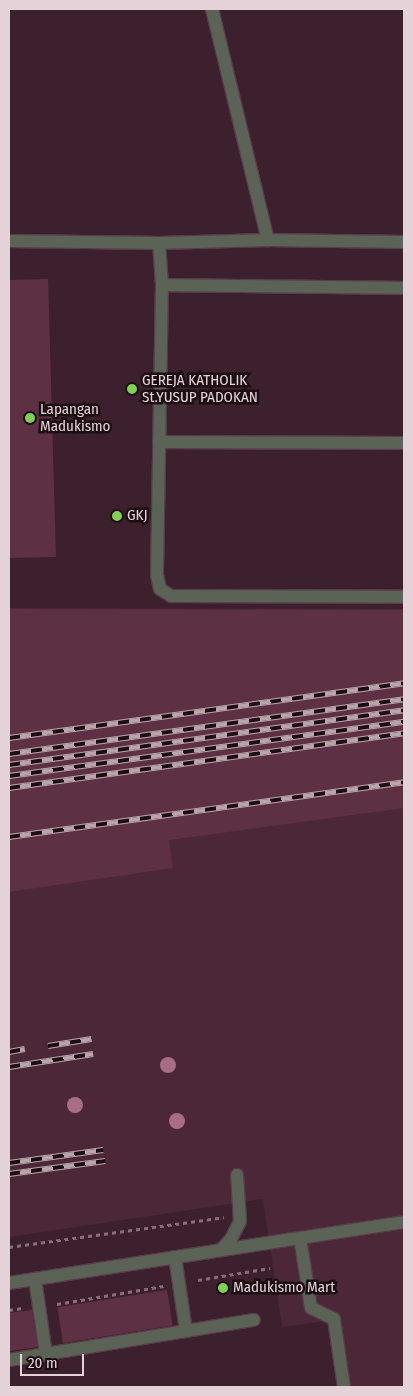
<!DOCTYPE html>
<html>
<head>
<meta charset="utf-8">
<style>
	body { margin:0 }
	#map { position:relative; width:413px; height:1396px; overflow:hidden; background:#3d202d; font-family:"Fira Sans Condensed",sans-serif }
	div>[style] { position:absolute }
	.built>* { inset:0; background:#4b2737 }
	.green>* { inset:0; background:#5d3044; transform-origin:0 0 }
	.path>* { height:3px; margin-top:-1.5px; transform-origin:0; background:repeating-linear-gradient(90deg,#876e78 0 4px,transparent 0 8px) }
	.roads { filter:drop-shadow(1px 0 #583c48) drop-shadow(-1px 0 #583c48) drop-shadow(0 1px #583c48) drop-shadow(0 -1px #583c48) }
	.minor>* { height:12px; margin:-6px; padding:0 6px; transform-origin:6px; border-radius:6px; background:#5a6356 }
	.rail>* { height:5.5px; margin-top:-2.75px; transform-origin:0; background:repeating-linear-gradient(90deg,#1c0f14 0 11px,#baa4ac 0 22px); box-sizing:border-box; border-block:1px solid #baa4ac }
	.trees>* { width:16px; height:16px; margin:-8px; border-radius:50%; background:#a86c85 }
	.dots>* { width:14px; height:14px; translate:-50% -50%; box-sizing:border-box; border:2px solid #1c0f14; border-radius:50% }
	span { translate:-50% -50%; white-space:nowrap; text-align:center; line-height:1.15; -webkit-text-stroke:5px #1c0f14; paint-order:stroke }
	.poi-label { font-size:15px; color:#e5d1d8 }
	.left { translate:0 -50%; text-align:left }
	.frame { position:absolute; inset:0; border:10px solid #e5d1d8; pointer-events:none }
	.scale { position:absolute; left:20px; top:1354px; width:64px; height:22px; box-sizing:border-box; border:2px solid #e5d1d8; border-top:0; padding-left:6px; font-size:15px; line-height:18px; white-space:nowrap; color:#e5d1d8; -webkit-text-stroke:4px #1c0f14; paint-order:stroke }
</style>
</head>
<body>
<div id="map">
	<div class="built">
		<div style="clip-path:polygon(9px 608px,404px 609px,404px 1387px,351px 1387px,340px 1319px,282px 1327px,263px 1199px,9px 1237px)"></div>
	</div>
	<div class="green">
		<div style="clip-path:polygon(48px 279px,56px 557px,9px 558px,9px 280px)"></div>
		<div style="clip-path:polygon(9px 609px,404px 610px,404px 808px,169px 840px,173px 868px,9px 892px)"></div>
		<div style="left:167px;top:1290px;width:36px;height:111px;rotate:81deg"></div>
		<div style="clip-path:polygon(32px 1310px,38px 1347px,9px 1351px,9px 1313px)"></div>
	</div>
	<div class="path">
		<div style="left:9px;top:1247px;width:217px;rotate:-7.9deg"></div>
		<div style="left:198px;top:1280px;width:73px;rotate:-9.5deg"></div>
		<div style="left:57px;top:1304px;width:108px;rotate:-9.6deg"></div>
		<div style="left:9px;top:1310px;width:14px;rotate:-8deg"></div>
	</div>
	<div class="roads">
		<div class="minor">
			<div style="left:212px;top:9px;width:238px;rotate:76.4deg"></div>
			<div style="left:9px;top:241px;width:150px;rotate:0.8deg"></div>
			<div style="left:159px;top:243px;width:109px;rotate:-1.6deg"></div>
			<div style="left:268px;top:240px;width:136px;rotate:0.8deg"></div>
			<div style="left:159px;top:243px;width:42px;rotate:85.9deg"></div>
			<div style="left:162px;top:285px;width:290px;rotate:91deg"></div>
			<div style="left:157px;top:575px;width:14px;rotate:78deg"></div>
			<div style="left:160px;top:589px;width:13px;rotate:32deg"></div>
			<div style="left:171px;top:596px;width:233px;rotate:0.2deg"></div>
			<div style="left:162px;top:285px;width:242px;rotate:0.7deg"></div>
			<div style="left:159px;top:442px;width:245px;rotate:0.2deg"></div>
			<div style="left:221px;top:1250px;width:15px;rotate:-48deg"></div>
			<div style="left:231px;top:1239px;width:20px;rotate:-63deg"></div>
			<div style="left:240px;top:1221px;width:46px;rotate:-93.7deg"></div>
			<div style="left:175px;top:1257px;width:75px;rotate:81.5deg"></div>
			<div style="left:35px;top:1279px;width:76px;rotate:81.7deg"></div>
			<div style="left:9px;top:1283px;width:294px;rotate:-8.8deg"></div>
			<div style="left:9px;top:1360px;width:248px;rotate:-9.3deg"></div>
			<div style="left:344px;top:1387px;width:69px;rotate:-98.4deg"></div>
			<div style="left:334px;top:1319px;width:25px;rotate:-154deg"></div>
			<div style="left:311px;top:1308px;width:71px;rotate:-98.9deg"></div>
			<div style="left:300px;top:1238px;width:105px;rotate:-8.7deg"></div>
		</div>
	</div>
	<div class="rail">
		<div style="left:9px;top:738px;width:399px;rotate:-7.9deg"></div>
		<div style="left:9px;top:754px;width:399px;rotate:-7.9deg"></div>
		<div style="left:9px;top:765px;width:399px;rotate:-7.9deg"></div>
		<div style="left:9px;top:776px;width:399px;rotate:-7.8deg"></div>
		<div style="left:9px;top:788px;width:399px;rotate:-7.9deg"></div>
		<div style="left:9px;top:837px;width:399px;rotate:-7.9deg"></div>
		<div style="left:48px;top:1046px;width:44px;rotate:-9.2deg"></div>
		<div style="left:9px;top:1052px;width:16px;rotate:-11deg"></div>
		<div style="left:9px;top:1067px;width:85px;rotate:-8.8deg"></div>
		<div style="left:9px;top:1163px;width:95px;rotate:-7.9deg"></div>
		<div style="left:9px;top:1174px;width:97px;rotate:-7.7deg"></div>
	</div>
	<div class="trees">
		<div style="left:168px;top:1065px"></div>
		<div style="left:75px;top:1105px"></div>
		<div style="left:177px;top:1121px"></div>
	</div>
	<div class="dots">
		<div style="left:132px;top:389px;background:#7ed153"></div>
		<div style="left:30px;top:418px;background:#7ed153"></div>
		<div style="left:117px;top:516px;background:#7ed153"></div>
		<div style="left:223px;top:1288px;background:#7ed153"></div>
	</div>
	<div class="poi-label">
		<span class="left" style="left:142px;top:389px">GEREJA KATHOLIK<br>St.YUSUP PADOKAN</span>
		<span class="left" style="left:40px;top:418px">Lapangan<br>Madukismo</span>
		<span class="left" style="left:127px;top:516px">GKJ</span>
		<span class="left" style="left:233px;top:1288px">Madukismo Mart</span>
	</div>
	<div class="frame"></div>
	<div class="scale">20 m</div>
</div>
</body>
</html>
